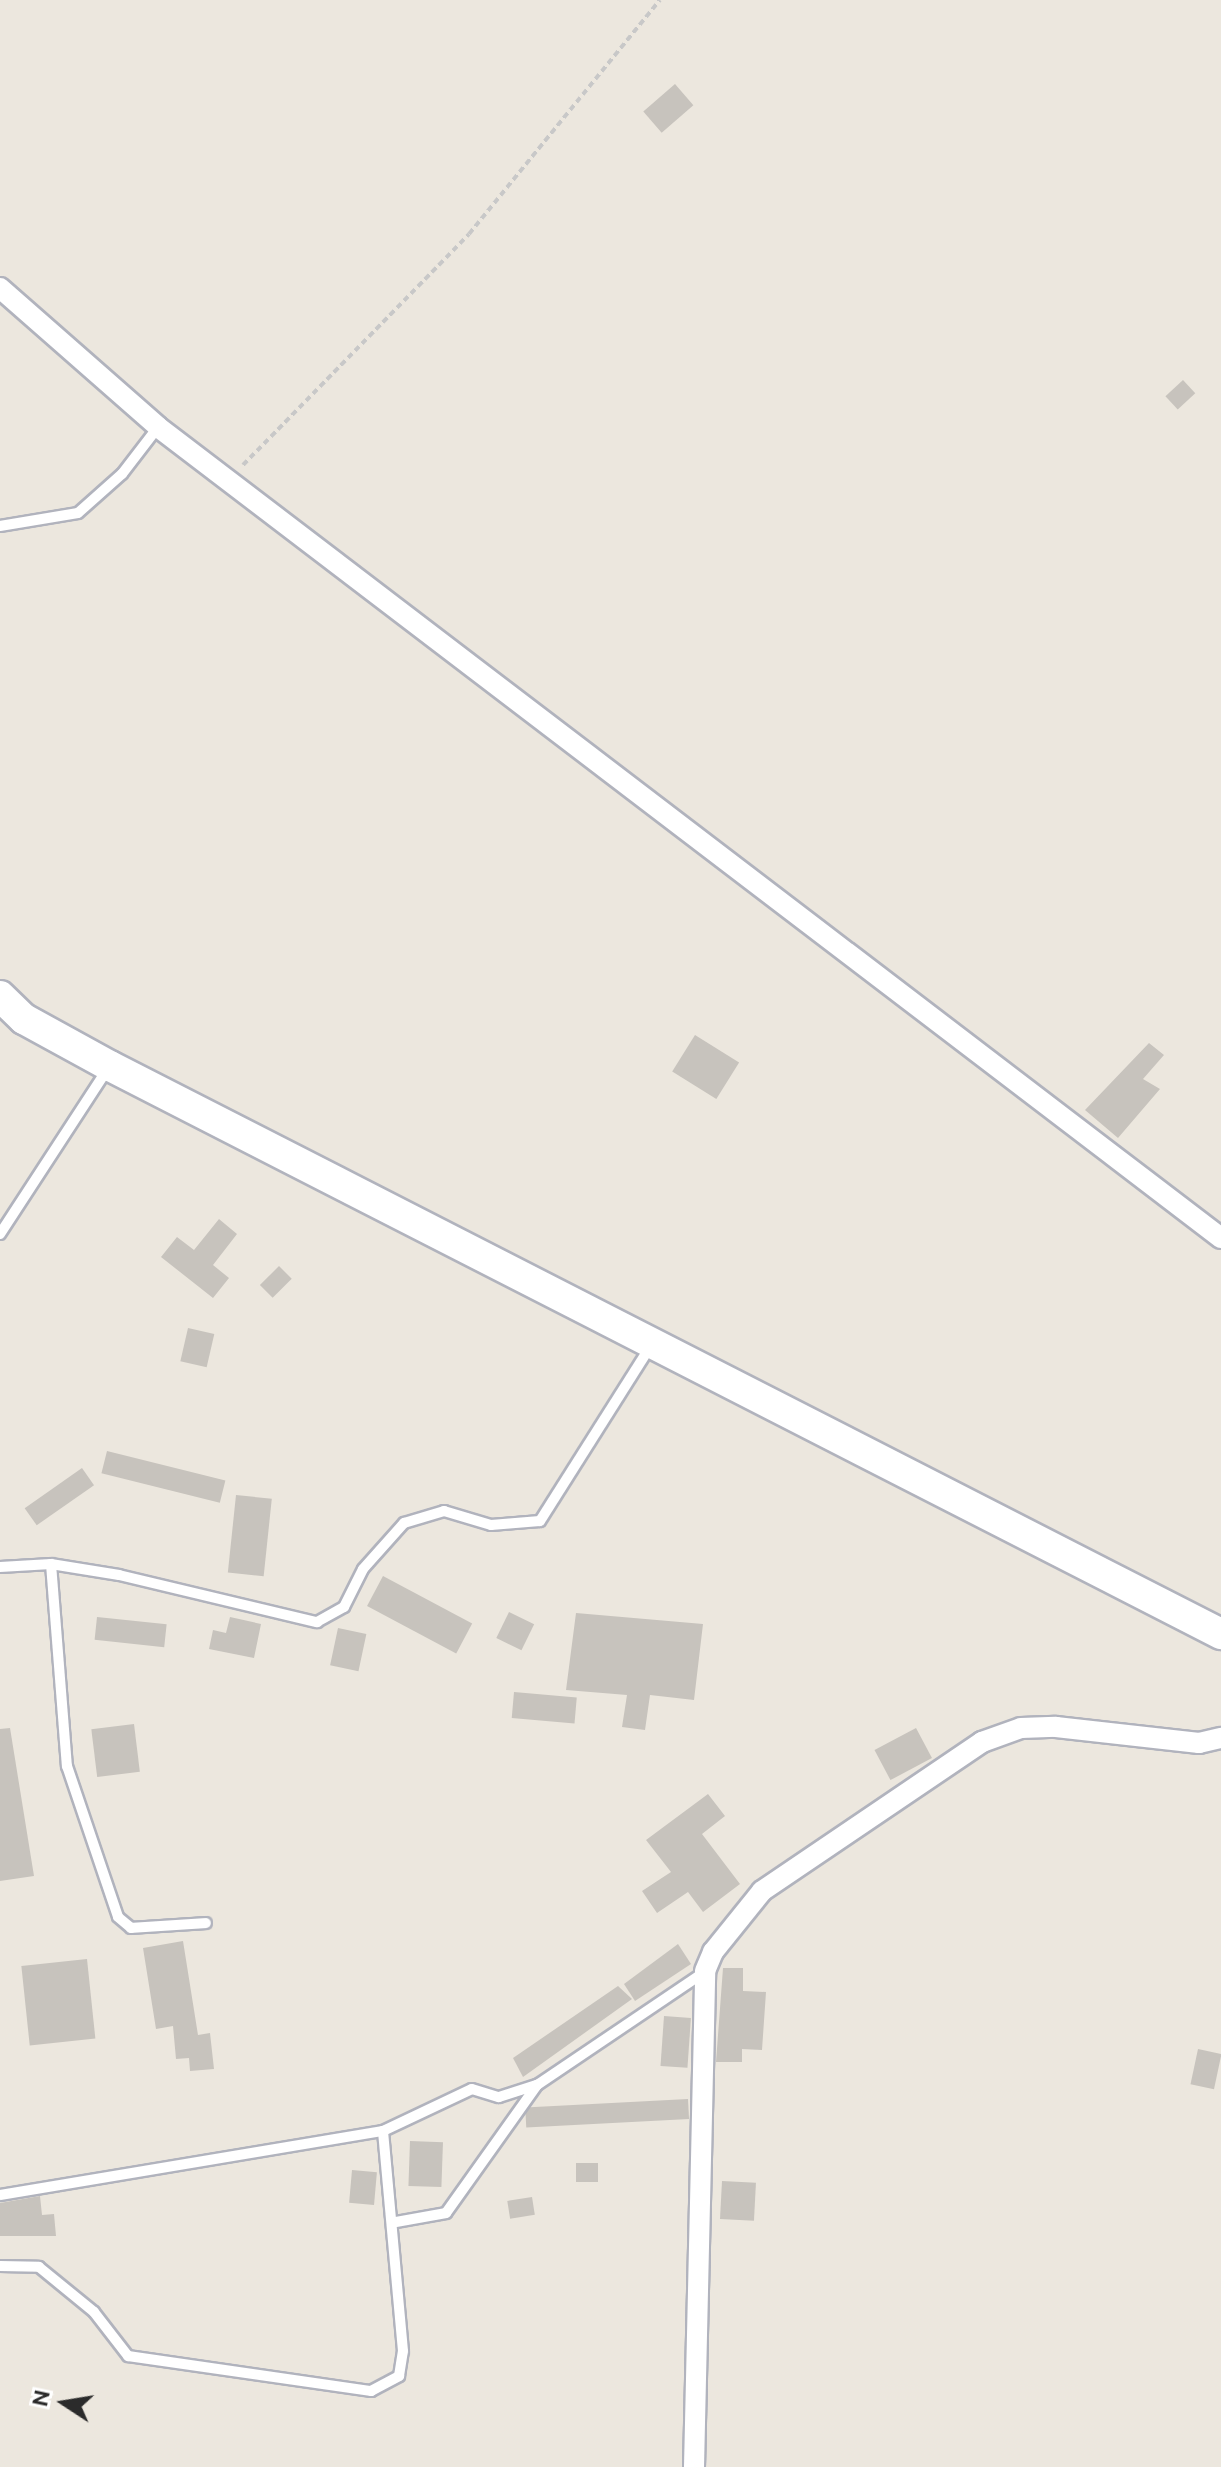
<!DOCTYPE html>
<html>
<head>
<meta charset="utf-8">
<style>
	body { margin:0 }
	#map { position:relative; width:1221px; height:2467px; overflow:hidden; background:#ece7de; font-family:Ubuntu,sans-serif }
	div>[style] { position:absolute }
	.building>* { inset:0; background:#c7c3bd; transform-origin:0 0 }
	.path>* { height:4px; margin-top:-2px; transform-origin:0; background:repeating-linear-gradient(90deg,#c8c8c8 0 6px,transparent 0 10px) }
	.roads { filter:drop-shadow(2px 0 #b1b3bd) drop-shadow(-2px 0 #b1b3bd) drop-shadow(0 2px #b1b3bd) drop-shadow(0 -2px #b1b3bd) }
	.lane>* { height:10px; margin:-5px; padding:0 5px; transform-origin:5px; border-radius:5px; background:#fff }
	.street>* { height:20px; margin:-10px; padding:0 10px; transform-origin:10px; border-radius:10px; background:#fff }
	.secondary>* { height:30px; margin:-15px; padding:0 15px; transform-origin:15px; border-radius:15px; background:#fff }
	span { translate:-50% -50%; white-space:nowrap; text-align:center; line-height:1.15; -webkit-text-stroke:6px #fff; paint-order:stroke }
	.north { position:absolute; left:24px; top:2363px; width:80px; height:80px; -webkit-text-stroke:6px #fff; paint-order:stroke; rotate:282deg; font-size:22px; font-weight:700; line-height:32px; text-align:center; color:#2b2b2b }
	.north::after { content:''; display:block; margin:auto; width:28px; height:36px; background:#2b2b2b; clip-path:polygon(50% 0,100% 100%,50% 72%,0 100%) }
</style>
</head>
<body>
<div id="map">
	<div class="building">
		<div style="left:675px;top:84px;width:28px;height:42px;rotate:49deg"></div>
		<div style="left:1183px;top:380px;width:18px;height:24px;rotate:47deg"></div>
		<div style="left:695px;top:1035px;width:52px;height:43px;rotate:32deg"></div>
		<div style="clip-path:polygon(1149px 1043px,1164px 1055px,1143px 1079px,1160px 1089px,1118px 1138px,1085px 1110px)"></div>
		<div style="clip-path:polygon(219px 1219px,237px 1234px,213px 1265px,229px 1278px,213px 1298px,161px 1257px,177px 1237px,194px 1250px)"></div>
		<div style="left:279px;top:1266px;width:18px;height:27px;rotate:45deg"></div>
		<div style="left:188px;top:1328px;width:27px;height:34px;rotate:13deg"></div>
		<div style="left:107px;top:1451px;width:122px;height:23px;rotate:14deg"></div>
		<div style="left:82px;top:1468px;width:21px;height:70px;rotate:55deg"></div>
		<div style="left:236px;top:1495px;width:36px;height:78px;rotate:6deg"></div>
		<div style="left:383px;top:1576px;width:101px;height:34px;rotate:28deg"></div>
		<div style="left:509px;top:1612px;width:28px;height:29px;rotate:26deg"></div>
		<div style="clip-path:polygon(576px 1613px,703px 1624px,694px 1700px,650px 1695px,645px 1730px,622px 1727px,627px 1695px,566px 1690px)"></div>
		<div style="left:97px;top:1617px;width:70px;height:23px;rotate:6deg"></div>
		<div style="clip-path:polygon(230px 1617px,261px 1624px,254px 1658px,209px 1649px,213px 1630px,226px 1633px)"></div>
		<div style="left:338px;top:1628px;width:29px;height:38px;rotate:12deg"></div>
		<div style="left:514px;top:1692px;width:63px;height:26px;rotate:5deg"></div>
		<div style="left:134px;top:1724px;width:48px;height:43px;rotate:83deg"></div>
		<div style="clip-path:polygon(10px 1728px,34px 1876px,0 1881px,0 1729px)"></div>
		<div style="left:916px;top:1728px;width:34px;height:47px;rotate:62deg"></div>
		<div style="clip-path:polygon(708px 1794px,725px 1816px,702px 1834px,740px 1884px,703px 1912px,688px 1892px,657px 1913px,642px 1891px,671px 1872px,646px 1840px)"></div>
		<div style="clip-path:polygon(183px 1941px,198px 2035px,210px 2033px,214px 2069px,190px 2071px,189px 2058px,176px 2059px,173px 2026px,156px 2029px,143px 1948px)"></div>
		<div style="clip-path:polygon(678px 1944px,691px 1964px,635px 2001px,624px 1984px)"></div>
		<div style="left:87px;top:1959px;width:80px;height:66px;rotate:84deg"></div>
		<div style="clip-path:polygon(723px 1968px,743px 1968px,743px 1991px,766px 1992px,762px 2050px,742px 2049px,742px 2062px,716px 2062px)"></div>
		<div style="clip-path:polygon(618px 1986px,632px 1999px,523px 2077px,513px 2058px)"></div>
		<div style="left:664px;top:2016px;width:27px;height:50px;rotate:4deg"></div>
		<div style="left:1198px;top:2049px;width:24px;height:36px;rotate:12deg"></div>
		<div style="left:688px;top:2099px;width:20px;height:163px;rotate:87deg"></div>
		<div style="left:410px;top:2141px;width:33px;height:45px;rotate:2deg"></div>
		<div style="left:598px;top:2163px;width:19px;height:22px;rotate:90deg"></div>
		<div style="left:352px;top:2170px;width:25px;height:33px;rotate:5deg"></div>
		<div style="left:722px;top:2181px;width:34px;height:38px;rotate:3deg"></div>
		<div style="clip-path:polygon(40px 2196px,42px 2215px,54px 2214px,56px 2236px,0 2236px,0 2203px)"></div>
		<div style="left:532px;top:2197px;width:18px;height:25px;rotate:81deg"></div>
	</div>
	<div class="path">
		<div style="left:243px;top:465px;width:323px;rotate:-45.6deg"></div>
		<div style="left:469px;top:234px;width:302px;rotate:-50.8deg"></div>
	</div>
	<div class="roads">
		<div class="lane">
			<div style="left:0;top:526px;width:79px;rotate:-9.5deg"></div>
			<div style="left:78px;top:513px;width:59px;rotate:-41.6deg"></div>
			<div style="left:122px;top:474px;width:59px;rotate:-52.5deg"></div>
			<div style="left:0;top:1234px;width:199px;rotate:-56.9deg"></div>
			<div style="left:51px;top:1564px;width:203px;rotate:85.5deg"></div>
			<div style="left:67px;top:1766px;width:159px;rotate:71.3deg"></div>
			<div style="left:118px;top:1917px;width:17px;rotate:40deg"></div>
			<div style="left:131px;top:1928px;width:75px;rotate:-3.8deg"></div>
			<div style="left:0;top:1567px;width:51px;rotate:-3.4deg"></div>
			<div style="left:51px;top:1564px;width:69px;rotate:9.2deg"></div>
			<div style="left:119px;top:1575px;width:204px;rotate:13.4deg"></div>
			<div style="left:317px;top:1622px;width:31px;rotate:-29deg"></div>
			<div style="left:344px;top:1607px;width:42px;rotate:-63.4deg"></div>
			<div style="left:363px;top:1569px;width:62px;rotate:-48.3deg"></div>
			<div style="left:404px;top:1523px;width:42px;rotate:-16.7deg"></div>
			<div style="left:444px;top:1511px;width:49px;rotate:16.6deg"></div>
			<div style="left:491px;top:1525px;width:49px;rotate:-4.7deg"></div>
			<div style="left:540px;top:1521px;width:209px;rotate:-57.7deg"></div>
			<div style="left:0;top:2195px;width:388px;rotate:-9.5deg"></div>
			<div style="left:383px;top:2131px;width:98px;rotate:-25.3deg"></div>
			<div style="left:472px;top:2089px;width:28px;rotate:17deg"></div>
			<div style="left:499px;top:2097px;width:40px;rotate:-18deg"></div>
			<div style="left:537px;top:2085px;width:200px;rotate:-34deg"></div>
			<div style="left:396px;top:2222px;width:51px;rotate:-10.2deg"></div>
			<div style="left:446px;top:2213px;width:157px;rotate:-54.6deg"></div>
			<div style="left:0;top:2266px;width:39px;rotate:1deg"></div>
			<div style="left:39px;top:2267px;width:71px;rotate:39.3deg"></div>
			<div style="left:94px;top:2312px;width:56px;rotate:52.3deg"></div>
			<div style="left:128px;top:2356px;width:246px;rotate:8.2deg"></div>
			<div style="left:371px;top:2391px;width:32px;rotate:-28deg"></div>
			<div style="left:399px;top:2376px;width:25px;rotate:-81deg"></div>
			<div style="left:403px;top:2351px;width:221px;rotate:-95.2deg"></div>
		</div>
		<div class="street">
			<div style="left:0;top:288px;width:210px;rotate:41.3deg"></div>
			<div style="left:158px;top:427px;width:1337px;rotate:37.34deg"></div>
			<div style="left:694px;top:2467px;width:496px;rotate:-88.7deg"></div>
			<div style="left:705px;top:1971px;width:21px;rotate:-67deg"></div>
			<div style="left:713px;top:1952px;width:78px;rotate:-51.2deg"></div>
			<div style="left:762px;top:1891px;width:266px;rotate:-34.1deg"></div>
			<div style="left:982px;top:1742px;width:41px;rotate:-19.7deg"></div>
			<div style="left:1021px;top:1728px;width:35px;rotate:-2deg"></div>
			<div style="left:1056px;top:1727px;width:144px;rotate:6.4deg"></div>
			<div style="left:1199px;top:1743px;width:23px;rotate:-13deg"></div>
		</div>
		<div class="secondary">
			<div style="left:0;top:996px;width:33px;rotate:44deg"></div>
			<div style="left:24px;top:1019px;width:98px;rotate:28.7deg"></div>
			<div style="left:110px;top:1066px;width:1248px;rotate:27.08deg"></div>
		</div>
	</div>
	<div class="north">N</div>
</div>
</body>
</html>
